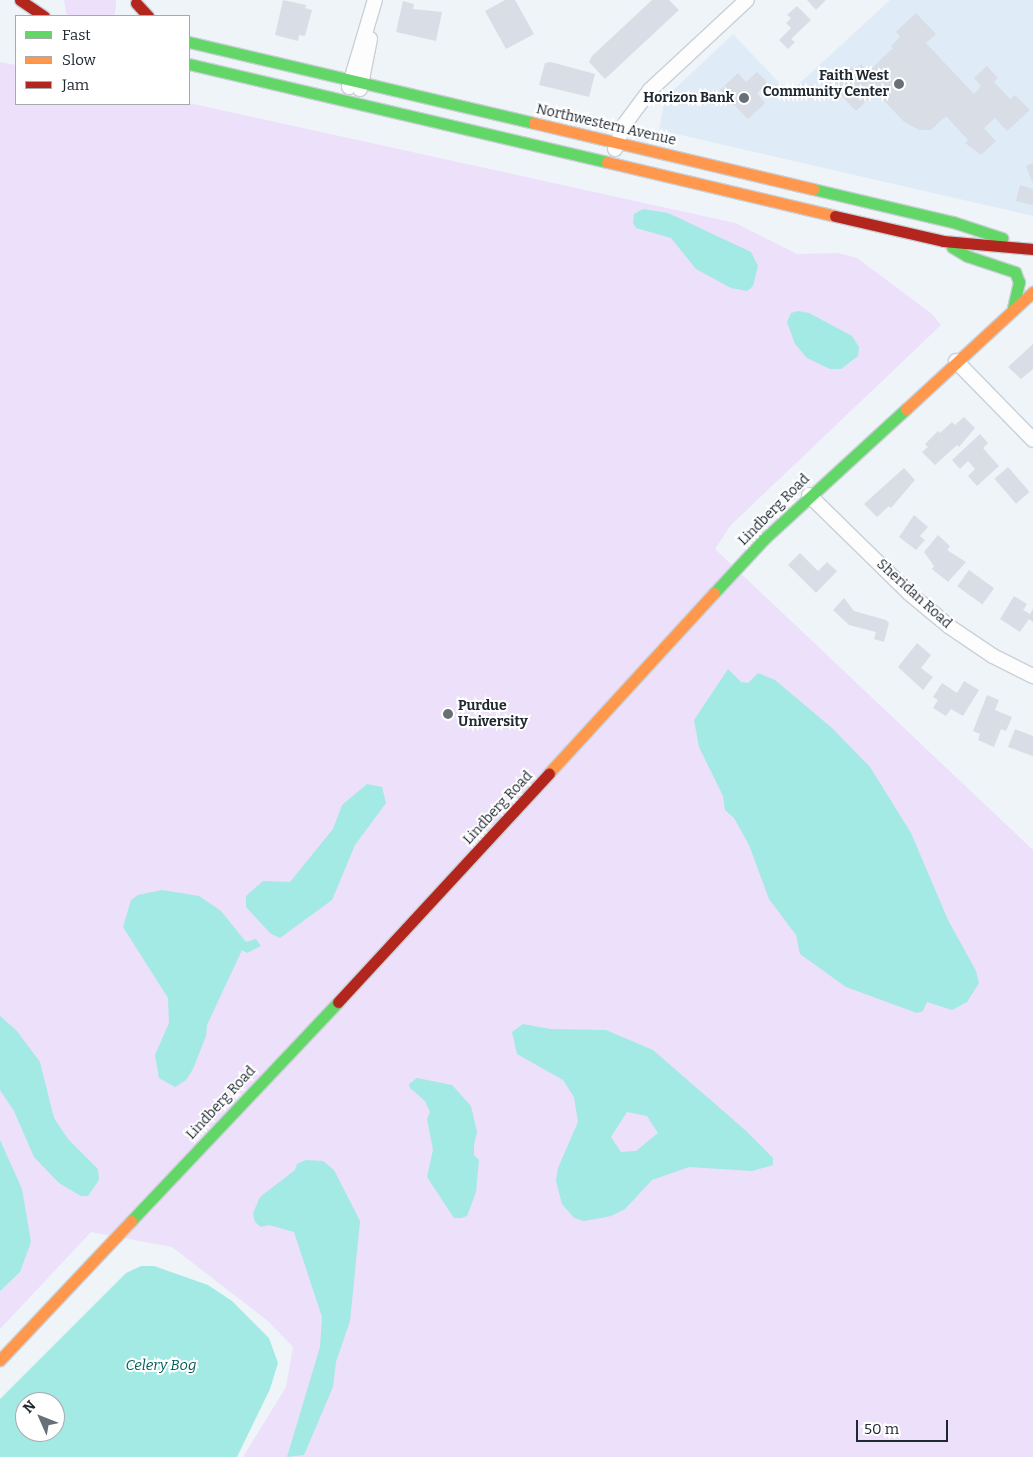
<!DOCTYPE html>
<html>
<head>
<meta charset="utf-8">
<style>
	body { margin:0 }
	#map { position:relative; width:1033px; height:1457px; overflow:hidden; background:#eff4f9; font-family:Bitter,serif }
	div>[style] { position:absolute }
	.built>* { inset:0; background:#dfecf7 }
	.green>* { inset:0; background:#ece0fa }
	.water>* { inset:0; background:#a2eae3 }
	.building>* { inset:0; background:#d9dde5; transform-origin:0 0 }
	.roads { filter:drop-shadow(1px 0 #c9d0d7) drop-shadow(-1px 0 #c9d0d7) drop-shadow(0 1px #c9d0d7) drop-shadow(0 -1px #c9d0d7) }
	.street>* { height:14px; margin:-7px; padding:0 7px; transform-origin:7px; border-radius:7px; background:#fdfdfe }
	.fast>* { height:11px; margin:-5.5px; padding:0 5.5px; transform-origin:5.5px; border-radius:5.5px; background:#63d668 }
	.slow>* { height:11px; margin:-5.5px; padding:0 5.5px; transform-origin:5.5px; border-radius:5.5px; background:#ff974d }
	.jam>* { height:11px; margin:-5.5px; padding:0 5.5px; transform-origin:5.5px; border-radius:5.5px; background:#b3261e }
	.dots>* { width:14px; height:14px; translate:-50% -50%; box-sizing:border-box; border:2px solid #fff; border-radius:50% }
	span { translate:-50% -50%; white-space:nowrap; text-align:center; line-height:1.15; -webkit-text-stroke:4px #fff; paint-order:stroke }
	.poi-label { font-size:14px; color:#202831; font-weight:700 }
	.right { translate:-100% -50%; text-align:right }
	.left { translate:0 -50%; text-align:left }
	.street-label { font-size:14px; color:#202831 }
	.water-label { font-size:15px; color:#035f57; font-style:italic }
	.legend { position:absolute; left:15px; top:15px; width:175px; height:90px; box-sizing:border-box; background:#fff; border:1px solid #a6a9ad; margin:0; padding:6px 9px; list-style:none; font-size:15px; color:#202831 }
	.legend li { display:flex; align-items:center; gap:10px; height:25px }
	.legend b { width:25px; border:1px solid #a6a9ad }
	.north { position:absolute; left:15px; top:1392px; width:50px; height:50px; box-sizing:border-box; background:#fff; border:1px solid #a6a9ad; border-radius:50%; rotate:314deg; font-size:14px; font-weight:700; line-height:20px; text-align:center; color:#202831 }
	.north::after { content:''; display:block; margin:auto; width:18px; height:22px; background:#686f77; clip-path:polygon(50% 0,100% 100%,50% 72%,0 100%) }
	.scale { position:absolute; left:856px; top:1420px; width:92px; height:22px; box-sizing:border-box; border:2px solid #202831; border-top:0; padding-left:6px; font-size:15px; line-height:18px; white-space:nowrap; color:#202831; -webkit-text-stroke:4px #fff; paint-order:stroke }
</style>
</head>
<body>
<div id="map">
	<div class="built">
		<div style="clip-path:polygon(890px 0,1033px 0,1033px 216px,659px 130px,665px 98px,733px 34px,789px 93px)"></div>
	</div>
	<div class="green">
		<div style="clip-path:polygon(64px 0,116px 0,116px 8px,114px 16px,67px 16px)"></div>
		<div style="clip-path:polygon(0 62px,16px 65px,16px 104px,189px 103px,735px 223px,797px 254px,838px 253px,857px 258px,932px 314px,941px 325px,731px 525px,715px 549px,1033px 850px,1033px 1457px,243px 1457px,286px 1387px,293px 1347px,268px 1321px,172px 1247px,91px 1232px,0 1329px)"></div>
	</div>
	<div class="water">
		<div style="clip-path:polygon(643px 209px,668px 213px,751px 252px,758px 266px,753px 286px,747px 291px,731px 288px,696px 269px,671px 238px,636px 228px,633px 223px,634px 214px)"></div>
		<div style="clip-path:polygon(798px 311px,809px 313px,852px 336px,859px 347px,858px 356px,841px 369px,830px 369px,807px 358px,795px 344px,787px 322px,791px 313px)"></div>
		<div style="clip-path:polygon(728px 669px,741px 682px,748px 683px,758px 673px,775px 680px,832px 728px,870px 767px,911px 833px,948px 920px,976px 971px,979px 983px,967px 1002px,952px 1010px,927px 1002px,923px 1011px,917px 1013px,846px 987px,800px 954px,796px 935px,769px 899px,749px 845px,734px 818px,725px 810px,723px 796px,699px 747px,694px 720px)"></div>
		<div style="clip-path:polygon(367px 784px,382px 787px,386px 803px,355px 845px,332px 900px,280px 938px,271px 934px,246px 907px,246px 896px,263px 881px,290px 882px,333px 829px,342px 805px)"></div>
		<div style="clip-path:polygon(162px 890px,199px 896px,221px 911px,246px 942px,256px 939px,261px 946px,247px 953px,242px 950px,207px 1025px,206px 1036px,193px 1069px,186px 1080px,175px 1087px,159px 1078px,155px 1055px,169px 1023px,168px 998px,123px 927px,131px 900px,138px 895px)"></div>
		<div style="clip-path:polygon(0 1016px,16px 1030px,40px 1062px,54px 1118px,68px 1139px,98px 1169px,99px 1180px,88px 1196px,81px 1196px,59px 1183px,34px 1157px,14px 1111px,0 1090px)"></div>
		<div style="clip-path:polygon(evenodd,523px 1024px,550px 1029px,606px 1030px,653px 1050px,745px 1130px,773px 1158px,773px 1165px,752px 1171px,689px 1167px,652px 1180px,625px 1209px,611px 1216px,584px 1221px,574px 1218px,562px 1204px,556px 1181px,558px 1168px,578px 1122px,574px 1097px,563px 1080px,517px 1054px,512px 1032px,523px 1024px,627px 1112px,647px 1116px,658px 1133px,636px 1151px,621px 1152px,611px 1137px,627px 1112px)"></div>
		<div style="clip-path:polygon(417px 1078px,452px 1085px,471px 1106px,477px 1132px,474px 1145px,474px 1155px,479px 1160px,476px 1192px,467px 1216px,461px 1218px,454px 1218px,427px 1177px,433px 1150px,427px 1119px,430px 1112px,425px 1101px,410px 1088px,409px 1084px)"></div>
		<div style="clip-path:polygon(0 1140px,22px 1189px,31px 1242px,20px 1272px,0 1291px)"></div>
		<div style="clip-path:polygon(306px 1160px,323px 1161px,334px 1170px,360px 1221px,350px 1321px,336px 1362px,333px 1387px,304px 1455px,287px 1457px,320px 1347px,322px 1317px,294px 1232px,269px 1225px,261px 1227px,255px 1222px,253px 1213px,260px 1197px,295px 1170px,297px 1164px)"></div>
		<div style="clip-path:polygon(evenodd,141px 1266px,154px 1266px,208px 1285px,232px 1301px,269px 1338px,278px 1363px,270px 1389px,237px 1457px,0 1457px,0 1399px,126px 1273px,141px 1266px,25px 1402px,55px 1402px,55px 1432px,25px 1432px,25px 1402px)"></div>
	</div>
	<div class="building">
		<div style="clip-path:polygon(283px 0,306px 5px,305px 8px,312px 10px,305px 36px,299px 35px,298px 41px,275px 35px)"></div>
		<div style="clip-path:polygon(505px 0,515px 0,534px 34px,506px 49px,485px 11px)"></div>
		<div style="clip-path:polygon(652px 0,669px 0,679px 10px,605px 79px,589px 62px,592px 56px)"></div>
		<div style="clip-path:polygon(807px 0,826px 0,816px 10px)"></div>
		<div style="clip-path:polygon(403px 1px,414px 4px,413px 9px,442px 12px,436px 41px,396px 32px)"></div>
		<div style="clip-path:polygon(797px 6px,811px 20px,791px 39px,795px 42px,788px 49px,779px 40px,791px 28px,786px 23px,791px 18px,787px 15px)"></div>
		<div style="clip-path:polygon(916px 13px,936px 34px,926px 43px,974px 94px,981px 86px,974px 78px,987px 66px,998px 78px,994px 82px,1010px 99px,1015px 95px,1030px 110px,1007px 131px,995px 118px,984px 128px,996px 141px,981px 155px,965px 143px,968px 140px,946px 116px,931px 130px,919px 130px,903px 121px,876px 92px,856px 111px,832px 86px,852px 67px,855px 69px,861px 64px,868px 72px,893px 48px,891px 46px,900px 37px,896px 32px)"></div>
		<div style="clip-path:polygon(551px 62px,595px 74px,589px 97px,539px 85px,545px 63px)"></div>
		<div style="clip-path:polygon(757px 72px,768px 83px,757px 93px,765px 103px,748px 119px,720px 90px,738px 73px,746px 82px)"></div>
		<div style="clip-path:polygon(1033px 163px,1033px 184px,1026px 166px)"></div>
		<div style="clip-path:polygon(1020px 185px,1033px 189px,1033px 205px,1016px 201px)"></div>
		<div style="clip-path:polygon(1033px 344px,1033px 369px,1021px 379px,1008px 367px)"></div>
		<div style="clip-path:polygon(964px 417px,975px 428px,959px 447px,957px 445px,935px 465px,922px 452px,928px 447px,925px 444px,938px 431px,940px 433px,952px 422px,955px 425px)"></div>
		<div style="clip-path:polygon(980px 434px,988px 443px,983px 448px,999px 466px,977px 486px,968px 476px,975px 469px,968px 461px,960px 469px,952px 460px)"></div>
		<div style="left:1008px;top:467px;width:33px;height:18px;rotate:49deg"></div>
		<div style="clip-path:polygon(904px 468px,915px 480px,891px 508px,889px 506px,877px 517px,864px 504px)"></div>
		<div style="clip-path:polygon(914px 515px,928px 527px,920px 536px,925px 540px,916px 550px,899px 537px)"></div>
		<div style="clip-path:polygon(938px 535px,950px 546px,947px 550px,966px 562px,948px 582px,932px 569px,934px 566px,924px 552px)"></div>
		<div style="clip-path:polygon(800px 553px,818px 571px,827px 562px,837px 571px,816px 593px,788px 565px)"></div>
		<div style="left:969px;top:570px;width:31px;height:20px;rotate:36deg"></div>
		<div style="clip-path:polygon(1014px 596px,1027px 604px,1023px 610px,1030px 614px,1033px 609px,1033px 622px,1029px 619px,1020px 632px,1000px 619px)"></div>
		<div style="clip-path:polygon(844px 598px,854px 611px,886px 620px,889px 623px,884px 642px,874px 639px,876px 632px,849px 625px,833px 610px)"></div>
		<div style="clip-path:polygon(917px 643px,931px 655px,921px 668px,933px 677px,923px 690px,898px 667px)"></div>
		<div style="clip-path:polygon(964px 681px,979px 690px,963px 716px,951px 709px,946px 716px,933px 708px,938px 700px,933px 697px,942px 683px,957px 693px)"></div>
		<div style="clip-path:polygon(987px 695px,999px 700px,995px 710px,1012px 717px,1006px 731px,1001px 729px,994px 747px,978px 740px,980px 734px,973px 731px)"></div>
		<div style="clip-path:polygon(1015px 729px,1033px 736px,1033px 756px,1008px 747px)"></div>
	</div>
	<div class="roads">
		<div class="street">
			<div style="left:349px;top:87px;width:91px;rotate:-73.4deg"></div>
			<div style="left:360px;top:89px;width:51px;rotate:-78.7deg"></div>
			<div style="left:615px;top:149px;width:26px;rotate:-69deg"></div>
			<div style="left:624px;top:125px;width:44px;rotate:-53.4deg"></div>
			<div style="left:650px;top:90px;width:132px;rotate:-42.9deg"></div>
			<div style="left:956px;top:361px;width:110px;rotate:45.7deg"></div>
			<div style="left:809px;top:495px;width:140px;rotate:44.4deg"></div>
			<div style="left:909px;top:593px;width:53px;rotate:39.7deg"></div>
			<div style="left:950px;top:627px;width:52px;rotate:34deg"></div>
			<div style="left:993px;top:656px;width:45px;rotate:26.6deg"></div>
		</div>
		<div class="fast">
			<div style="left:189px;top:42px;width:354px;rotate:13.2deg"></div>
			<div style="left:189px;top:64px;width:429px;rotate:13.2deg"></div>
			<div style="left:813px;top:189px;width:144px;rotate:13.3deg"></div>
			<div style="left:953px;top:222px;width:52px;rotate:18.1deg"></div>
			<div style="left:952px;top:247px;width:17px;rotate:31deg"></div>
			<div style="left:967px;top:256px;width:51px;rotate:18.4deg"></div>
			<div style="left:1015px;top:272px;width:11px;rotate:68deg"></div>
			<div style="left:1019px;top:282px;width:28px;rotate:103deg"></div>
			<div style="left:714px;top:593px;width:74px;rotate:-47.2deg"></div>
			<div style="left:764px;top:539px;width:193px;rotate:-42.5deg"></div>
			<div style="left:131px;top:1221px;width:301px;rotate:-46.6deg"></div>
		</div>
		<div class="slow">
			<div style="left:534px;top:123px;width:287px;rotate:13.3deg"></div>
			<div style="left:607px;top:162px;width:234px;rotate:13.3deg"></div>
			<div style="left:906px;top:409px;width:173px;rotate:-42.7deg"></div>
			<div style="left:549px;top:773px;width:244px;rotate:-47.5deg"></div>
			<div style="left:0;top:1360px;width:191px;rotate:-46.7deg"></div>
		</div>
		<div class="jam">
			<div style="left:20px;top:0;width:29px;rotate:34deg"></div>
			<div style="left:136px;top:3px;width:18px;rotate:47deg"></div>
			<div style="left:835px;top:216px;width:111px;rotate:13deg"></div>
			<div style="left:943px;top:241px;width:90px;rotate:5.1deg"></div>
			<div style="left:338px;top:1002px;width:311px;rotate:-47.3deg"></div>
		</div>
	</div>
	<div class="dots">
		<div style="left:899px;top:84px;background:#686f77"></div>
		<div style="left:744px;top:98px;background:#686f77"></div>
		<div style="left:448px;top:714px;background:#686f77"></div>
	</div>
	<div class="poi-label">
		<span class="right" style="left:889px;top:84px">Faith West<br>Community Center</span>
		<span class="right" style="left:734px;top:98px">Horizon Bank</span>
		<span class="left" style="left:458px;top:714px">Purdue<br>University</span>
	</div>
	<div class="street-label">
		<span style="left:606px;top:125px;rotate:13deg">Northwestern Avenue</span>
		<span style="left:774px;top:510px;rotate:-45deg">Lindberg Road</span>
		<span style="left:914px;top:594px;rotate:42deg">Sheridan Road</span>
		<span style="left:498px;top:808px;rotate:-47deg">Lindberg Road</span>
		<span style="left:221px;top:1103px;rotate:-47deg">Lindberg Road</span>
	</div>
	<div class="water-label">
		<span style="left:161px;top:1366px">Celery Bog</span>
	</div>
	<ul class="legend">
	<li><b style="height:6px;background:#63d668"></b>Fast</li>
	<li><b style="height:6px;background:#ff974d"></b>Slow</li>
	<li><b style="height:6px;background:#b3261e"></b>Jam</li>
	</ul>
	<div class="north">N</div>
	<div class="scale">50 m</div>
</div>
</body>
</html>
